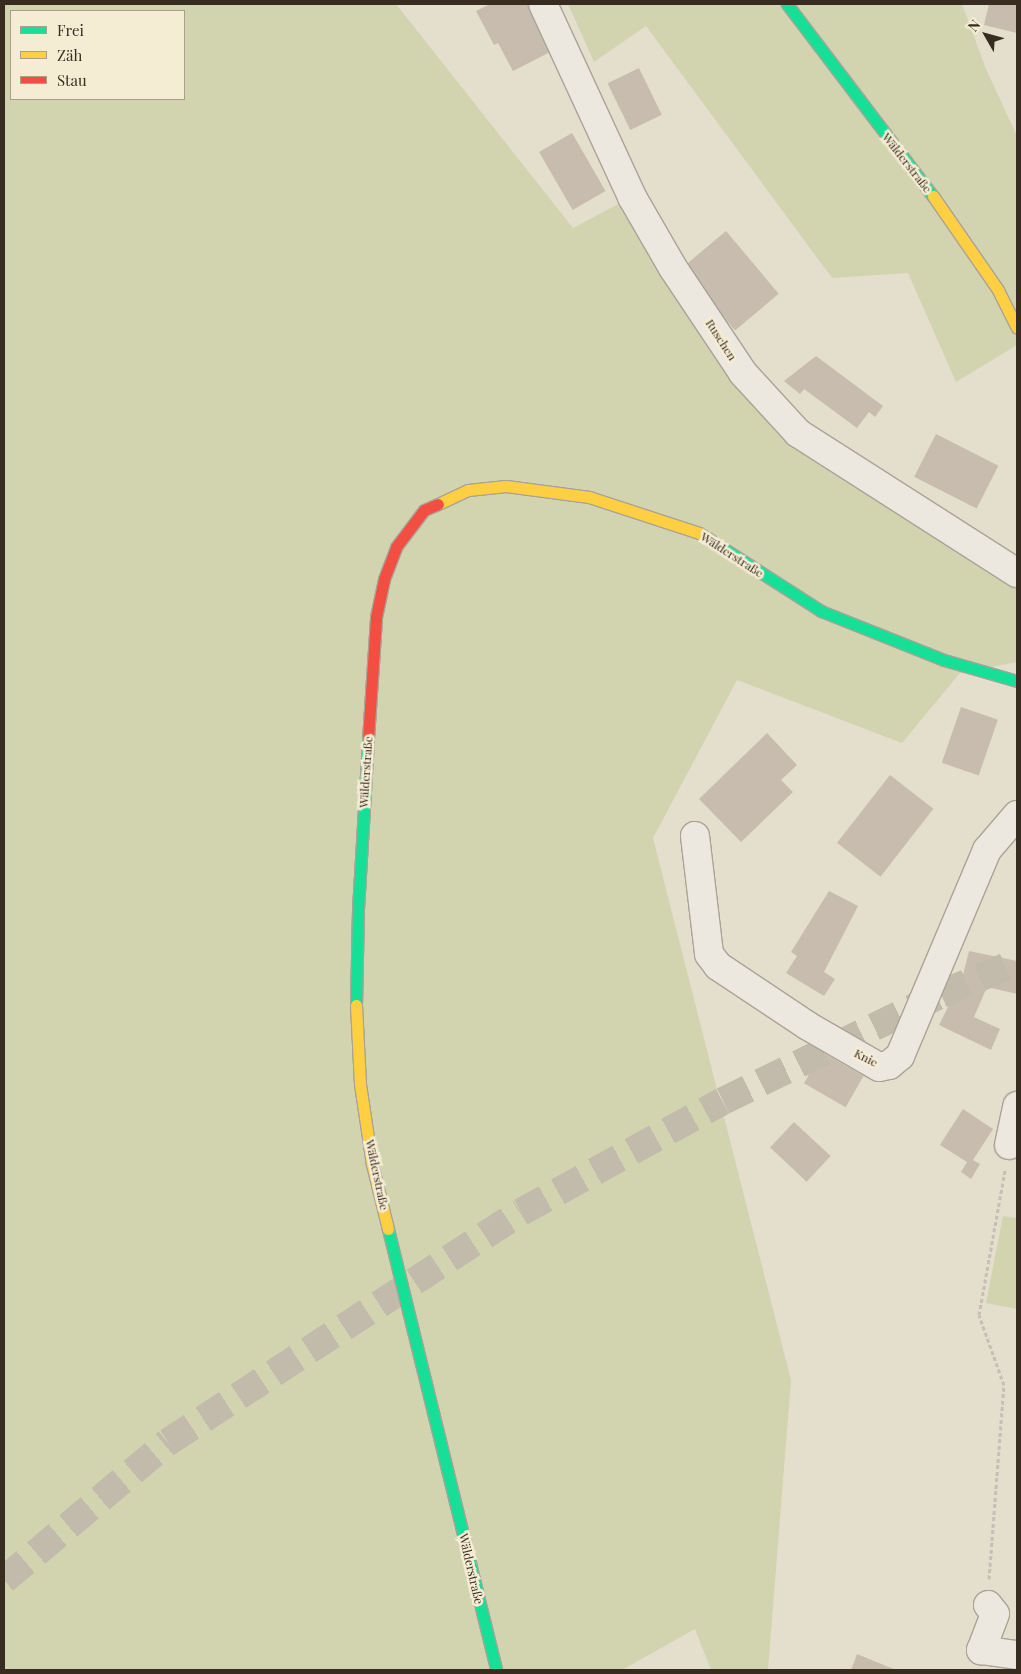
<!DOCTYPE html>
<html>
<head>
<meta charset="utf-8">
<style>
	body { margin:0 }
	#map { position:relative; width:1021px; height:1674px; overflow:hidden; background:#e4decd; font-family:"Playfair Display",serif }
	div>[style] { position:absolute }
	.green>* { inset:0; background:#d2d4b0 }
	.building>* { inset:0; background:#c8bcae; transform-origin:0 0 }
	.primary-tunnel>* { height:28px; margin-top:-14px; transform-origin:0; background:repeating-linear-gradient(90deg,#c2baaa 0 28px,transparent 0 42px) }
	.path>* { height:3px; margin-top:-1.5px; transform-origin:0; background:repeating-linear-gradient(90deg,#c5bfb5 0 4px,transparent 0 6.5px) }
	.roads { filter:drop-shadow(1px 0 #a9a397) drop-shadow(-1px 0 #a9a397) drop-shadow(0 1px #a9a397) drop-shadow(0 -1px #a9a397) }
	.street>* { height:28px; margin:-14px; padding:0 14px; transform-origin:14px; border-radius:14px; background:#ece8df }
	.fast>* { height:11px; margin:-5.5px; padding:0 5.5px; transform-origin:5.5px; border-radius:5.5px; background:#16e098 }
	.slow>* { height:11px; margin:-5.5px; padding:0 5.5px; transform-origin:5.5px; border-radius:5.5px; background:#ffcf43 }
	.jam>* { height:11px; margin:-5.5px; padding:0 5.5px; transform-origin:5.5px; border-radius:5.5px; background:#f24e42 }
	span { translate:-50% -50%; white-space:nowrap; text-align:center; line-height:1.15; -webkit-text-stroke:5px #f5ecd4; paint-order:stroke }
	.street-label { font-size:12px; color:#382b1f }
	.frame { position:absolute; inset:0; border:5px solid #382b1f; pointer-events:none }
	.legend { position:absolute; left:10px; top:10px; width:175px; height:90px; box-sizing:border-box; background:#f5ecd4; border:1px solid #a99f8c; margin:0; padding:6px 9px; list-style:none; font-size:15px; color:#382b1f }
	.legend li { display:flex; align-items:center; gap:10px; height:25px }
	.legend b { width:25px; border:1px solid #a99f8c }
	.north { position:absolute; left:961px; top:10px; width:50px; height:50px; -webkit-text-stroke:4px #f5ecd4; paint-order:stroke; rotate:308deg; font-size:14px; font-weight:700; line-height:20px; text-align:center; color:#382b1f }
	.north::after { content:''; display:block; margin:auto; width:18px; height:22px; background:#382b1f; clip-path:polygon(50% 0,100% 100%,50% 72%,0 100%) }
</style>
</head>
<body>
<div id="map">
	<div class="green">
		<div style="clip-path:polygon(evenodd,4px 4px,396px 4px,573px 228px,624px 201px,734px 377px,1017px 582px,1017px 662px,960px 673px,902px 743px,737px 680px,653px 838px,791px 1380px,768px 1670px,711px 1670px,695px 1629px,622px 1670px,4px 1670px,4px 4px,11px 11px,184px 11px,184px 99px,11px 99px,11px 11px)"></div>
		<div style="clip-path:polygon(568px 4px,962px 4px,986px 69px,1017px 136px,1017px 345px,956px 382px,908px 273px,832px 278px,646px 26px,594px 62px)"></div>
		<div style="clip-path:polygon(1003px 1216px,1017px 1218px,1017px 1309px,986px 1303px)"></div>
	</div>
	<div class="building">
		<div style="clip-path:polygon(490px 4px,530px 4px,554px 50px,513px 71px,498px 43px,494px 45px,476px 11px)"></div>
		<div style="clip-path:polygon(989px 4px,1017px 4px,1017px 33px,984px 25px)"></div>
		<div style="left:639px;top:68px;width:52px;height:35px;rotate:64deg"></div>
		<div style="left:572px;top:133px;width:67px;height:38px;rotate:60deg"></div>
		<div style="left:726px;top:231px;width:82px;height:57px;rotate:50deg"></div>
		<div style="clip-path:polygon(816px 356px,883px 406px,875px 417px,869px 412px,857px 428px,804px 389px,800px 394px,784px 381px)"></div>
		<div style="left:936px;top:434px;width:70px;height:48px;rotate:27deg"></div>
		<div style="left:961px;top:707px;width:39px;height:59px;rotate:19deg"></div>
		<div style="clip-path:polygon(767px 733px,797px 765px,781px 780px,793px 792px,741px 842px,699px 799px)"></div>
		<div style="left:890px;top:775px;width:55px;height:86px;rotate:38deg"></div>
		<div style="clip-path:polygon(829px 891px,858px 906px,824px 972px,835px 979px,824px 996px,786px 973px,797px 956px,791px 952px)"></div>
		<div style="clip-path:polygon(969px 951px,1017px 961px,1017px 994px,987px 987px,974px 1017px,1000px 1029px,991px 1050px,939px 1025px,962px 979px)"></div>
		<div style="left:822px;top:1052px;width:48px;height:36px;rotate:30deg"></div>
		<div style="clip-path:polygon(963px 1109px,993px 1129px,973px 1160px,980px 1164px,971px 1179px,961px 1172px,967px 1162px,940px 1145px)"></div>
		<div style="left:794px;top:1122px;width:50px;height:35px;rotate:43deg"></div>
		<div style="clip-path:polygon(857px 1654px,896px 1670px,851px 1670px)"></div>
	</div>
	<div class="primary-tunnel">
		<div style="left:4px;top:1580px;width:214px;rotate:-40.1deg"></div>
		<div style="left:168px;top:1442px;width:421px;rotate:-33.1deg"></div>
		<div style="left:521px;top:1212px;width:230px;rotate:-28.8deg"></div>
		<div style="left:723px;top:1101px;width:243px;rotate:-26.1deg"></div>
		<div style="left:941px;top:994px;width:82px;rotate:-22.8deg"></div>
	</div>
	<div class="path">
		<div style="left:989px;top:1579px;width:195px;rotate:-85.6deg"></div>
		<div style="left:1004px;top:1385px;width:74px;rotate:-109.7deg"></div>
		<div style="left:979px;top:1315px;width:147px;rotate:-79.8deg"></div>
	</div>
	<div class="roads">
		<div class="street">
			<div style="left:543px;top:4px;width:213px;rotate:65.2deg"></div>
			<div style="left:632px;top:197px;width:82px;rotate:60deg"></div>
			<div style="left:673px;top:268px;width:126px;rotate:56.3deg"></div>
			<div style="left:743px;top:373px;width:81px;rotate:47.5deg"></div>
			<div style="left:798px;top:433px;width:260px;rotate:32.6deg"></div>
			<div style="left:695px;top:836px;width:119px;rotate:83.2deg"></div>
			<div style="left:709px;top:954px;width:15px;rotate:53deg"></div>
			<div style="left:718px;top:966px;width:108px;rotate:33.7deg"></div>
			<div style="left:808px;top:1026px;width:82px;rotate:30deg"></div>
			<div style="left:879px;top:1067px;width:10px;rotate:-11deg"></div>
			<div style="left:889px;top:1065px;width:14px;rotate:-39deg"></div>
			<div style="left:900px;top:1056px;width:224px;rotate:-67.1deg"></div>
			<div style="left:987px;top:850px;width:46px;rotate:-49.4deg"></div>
			<div style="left:1009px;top:1145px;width:40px;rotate:-78deg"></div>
			<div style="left:988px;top:1605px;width:11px;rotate:52deg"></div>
			<div style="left:995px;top:1614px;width:39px;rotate:111deg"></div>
			<div style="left:981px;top:1650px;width:36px;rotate:8deg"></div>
		</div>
		<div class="fast">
			<div style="left:787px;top:4px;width:241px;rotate:52.8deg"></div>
			<div style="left:709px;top:539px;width:133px;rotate:32.7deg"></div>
			<div style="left:821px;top:611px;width:132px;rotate:21.7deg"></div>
			<div style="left:944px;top:660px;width:76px;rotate:16deg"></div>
			<div style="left:356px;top:1005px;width:96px;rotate:-88.8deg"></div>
			<div style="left:358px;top:909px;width:170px;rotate:-86.6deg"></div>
			<div style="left:388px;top:1229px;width:454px;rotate:76.2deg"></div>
		</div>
		<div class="slow">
			<div style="left:933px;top:196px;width:114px;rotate:55.3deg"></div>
			<div style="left:998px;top:290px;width:42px;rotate:63.4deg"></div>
			<div style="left:438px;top:504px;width:33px;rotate:-25deg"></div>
			<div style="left:468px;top:490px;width:38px;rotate:-6deg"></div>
			<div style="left:506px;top:486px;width:84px;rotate:7.5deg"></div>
			<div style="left:589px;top:497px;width:116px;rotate:18.1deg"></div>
			<div style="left:699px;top:533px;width:12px;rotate:31deg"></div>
			<div style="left:356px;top:1005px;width:79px;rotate:87.1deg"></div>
			<div style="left:360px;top:1084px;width:81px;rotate:81.5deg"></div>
			<div style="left:372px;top:1164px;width:67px;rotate:76.2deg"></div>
		</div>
		<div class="jam">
			<div style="left:368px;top:739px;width:122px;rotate:-86.2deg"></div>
			<div style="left:376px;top:617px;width:39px;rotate:-78deg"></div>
			<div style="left:384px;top:579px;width:34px;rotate:-69deg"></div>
			<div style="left:396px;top:547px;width:46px;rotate:-52.9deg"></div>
			<div style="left:424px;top:510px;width:15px;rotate:-23deg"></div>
		</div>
	</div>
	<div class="street-label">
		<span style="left:907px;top:163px;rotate:52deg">Wälderstraße</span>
		<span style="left:721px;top:340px;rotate:57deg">Ruschen</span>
		<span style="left:732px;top:555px;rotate:33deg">Wälderstraße</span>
		<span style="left:366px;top:772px;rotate:-86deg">Wälderstraße</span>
		<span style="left:866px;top:1058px;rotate:27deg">Knie</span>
		<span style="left:377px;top:1175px;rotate:78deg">Wälderstraße</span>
		<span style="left:471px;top:1569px;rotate:77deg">Wälderstraße</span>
	</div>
	<div class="frame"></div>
	<ul class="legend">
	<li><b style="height:6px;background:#16e098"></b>Frei</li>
	<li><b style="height:6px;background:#ffcf43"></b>Zäh</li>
	<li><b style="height:6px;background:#f24e42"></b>Stau</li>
	</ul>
	<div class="north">N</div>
</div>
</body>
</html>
